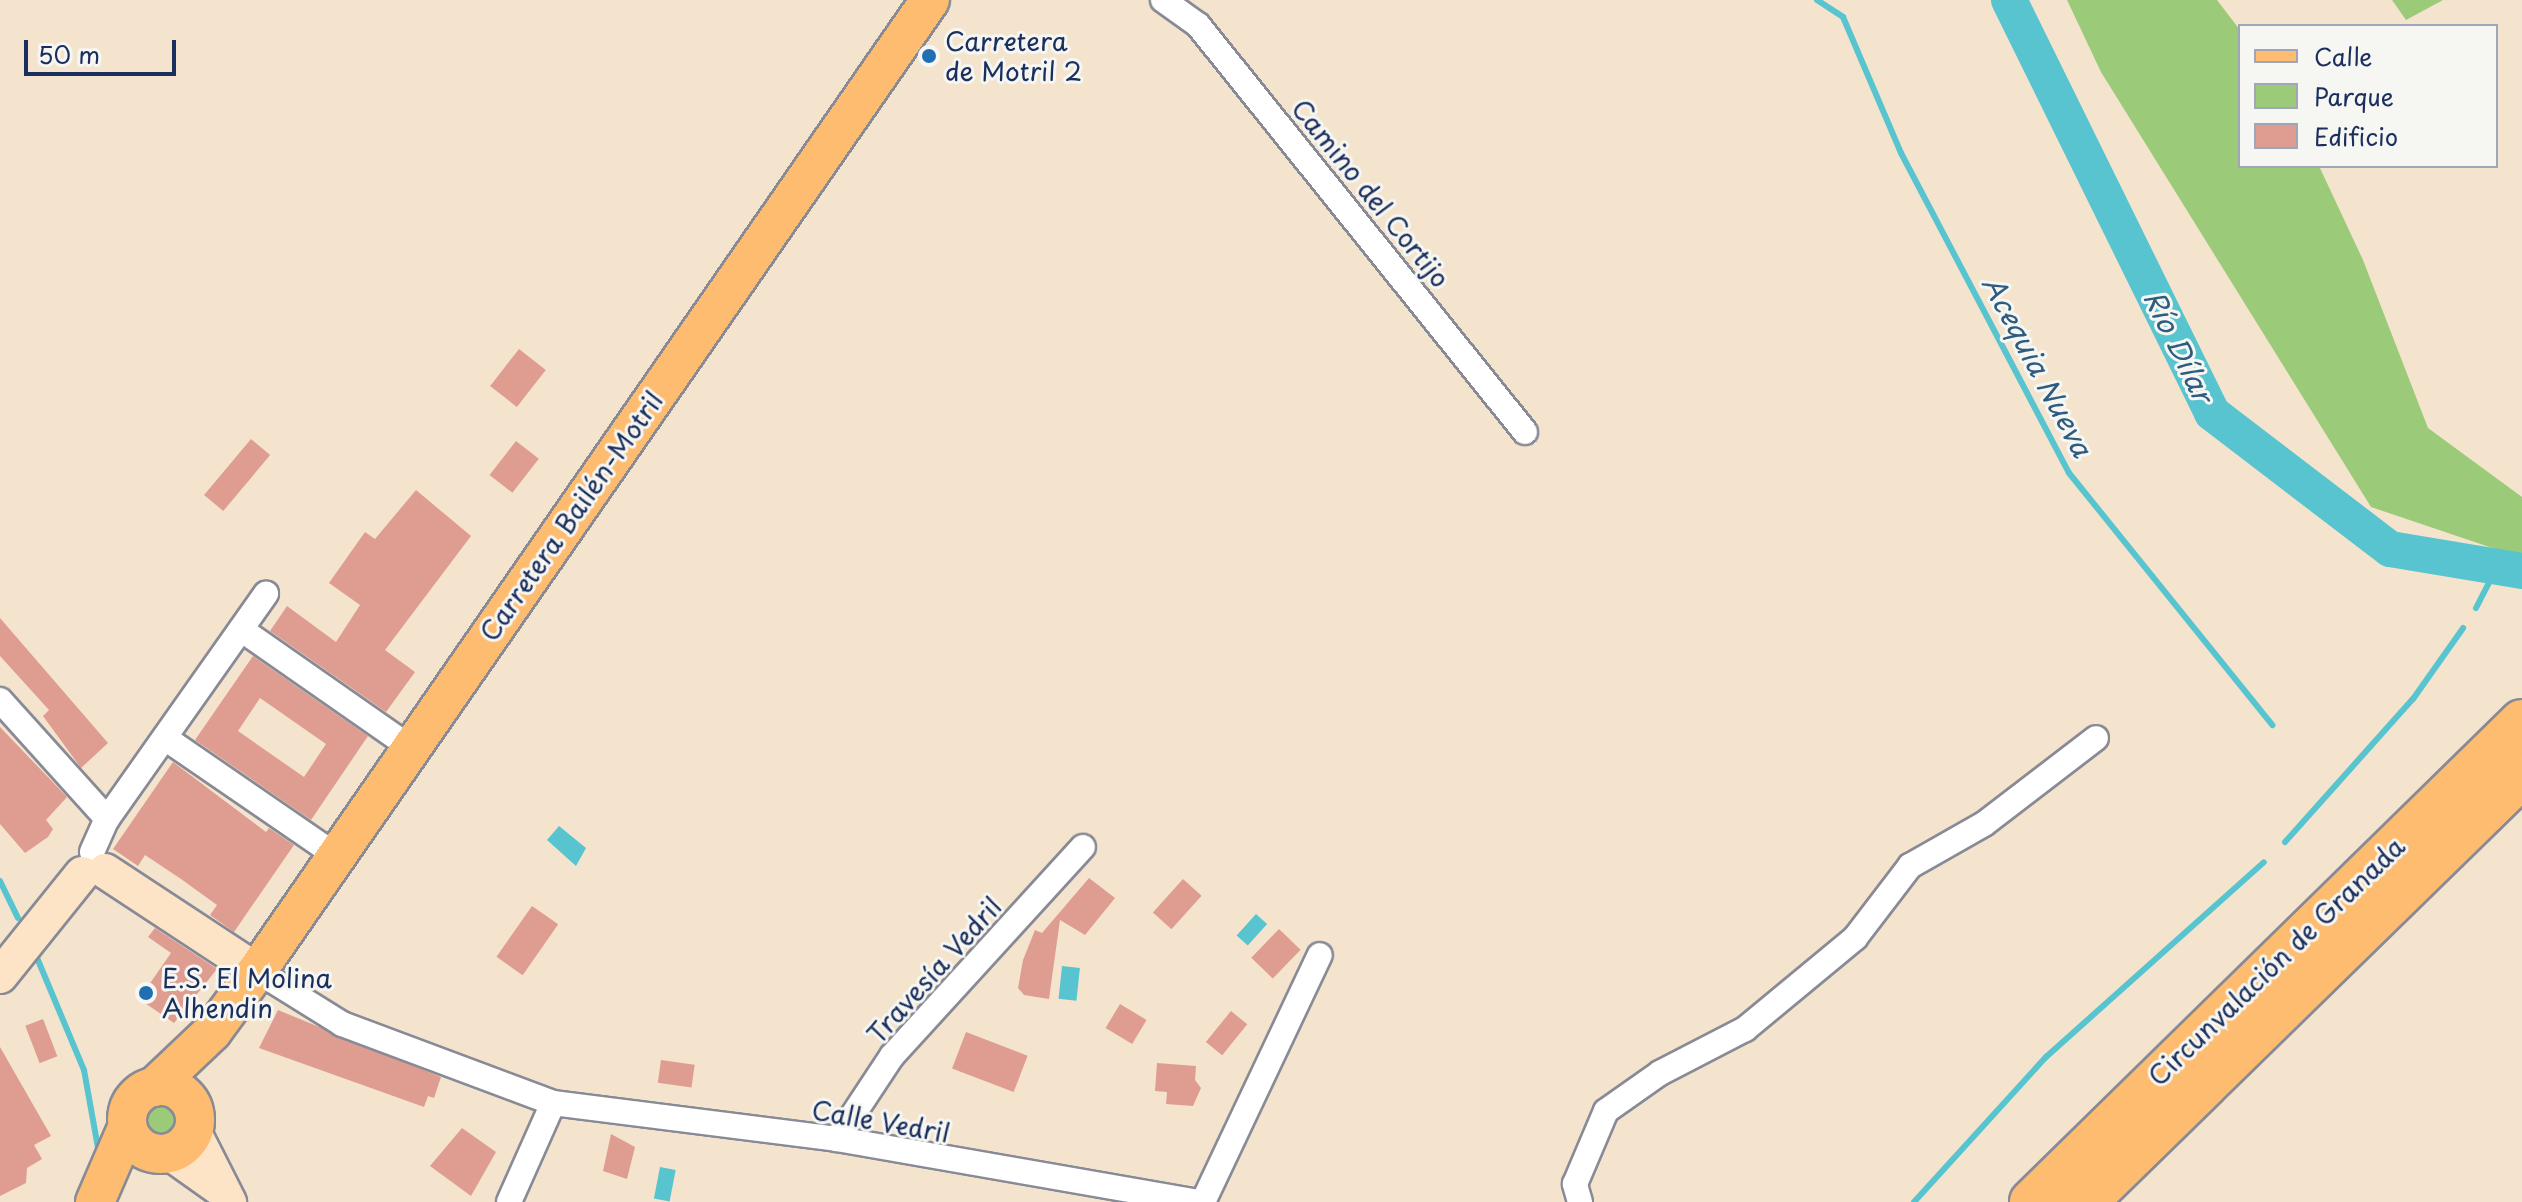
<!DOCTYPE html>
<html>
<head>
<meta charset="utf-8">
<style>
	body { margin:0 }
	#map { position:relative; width:2522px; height:1202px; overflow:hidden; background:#f4e4ce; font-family:"Playpen Sans",sans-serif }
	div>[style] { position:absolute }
	.green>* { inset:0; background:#9bca79 }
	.round { border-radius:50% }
	.water>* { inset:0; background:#57c4cf; transform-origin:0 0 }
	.stream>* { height:6px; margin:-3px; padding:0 3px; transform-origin:3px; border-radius:3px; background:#57c4cf }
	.river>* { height:36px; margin:-18px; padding:0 18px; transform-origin:18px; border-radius:18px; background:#57c4cf }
	.building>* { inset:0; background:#df9d91; transform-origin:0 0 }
	.roads { filter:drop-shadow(2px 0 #888a96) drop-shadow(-2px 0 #888a96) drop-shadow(0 2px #888a96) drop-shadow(0 -2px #888a96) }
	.street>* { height:24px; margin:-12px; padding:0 12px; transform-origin:12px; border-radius:12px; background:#fff }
	.secondary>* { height:34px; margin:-17px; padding:0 17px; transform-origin:17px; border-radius:17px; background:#fee4c6 }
	.primary>* { height:38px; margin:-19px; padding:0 19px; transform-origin:19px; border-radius:19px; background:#fdbc70 }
	.primary>.ring { margin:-19px; padding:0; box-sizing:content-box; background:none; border:38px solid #fdbc70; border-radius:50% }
	.highway>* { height:44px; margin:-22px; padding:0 22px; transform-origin:22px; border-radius:22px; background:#fdbc70 }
	.dots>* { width:22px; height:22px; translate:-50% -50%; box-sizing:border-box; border:4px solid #f6f6f2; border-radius:50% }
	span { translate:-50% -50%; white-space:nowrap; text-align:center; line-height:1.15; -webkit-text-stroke:6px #f6f6f2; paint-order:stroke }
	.poi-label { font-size:26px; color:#1b2f5e }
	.left { translate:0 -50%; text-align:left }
	.street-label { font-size:26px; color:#1b2f5e }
	.water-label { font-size:28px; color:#2d5c80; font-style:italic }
	.legend { position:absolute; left:2238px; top:24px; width:260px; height:144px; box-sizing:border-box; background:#f6f6f2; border:2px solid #9ea6b7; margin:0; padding:10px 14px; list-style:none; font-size:24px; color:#1b2f5e }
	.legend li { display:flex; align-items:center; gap:16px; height:40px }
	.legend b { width:40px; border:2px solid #9ea6b7 }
	.scale { position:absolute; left:24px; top:40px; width:152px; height:36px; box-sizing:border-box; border:4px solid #1b2f5e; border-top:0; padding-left:10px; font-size:24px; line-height:28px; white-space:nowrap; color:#1b2f5e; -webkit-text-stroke:6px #f6f6f2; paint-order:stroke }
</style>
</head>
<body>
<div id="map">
	<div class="green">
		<div style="clip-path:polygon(2067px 0,2217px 0,2240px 30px,2240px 166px,2319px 166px,2363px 260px,2428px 428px,2522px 497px,2522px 558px,2371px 507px,2101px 72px)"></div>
		<div style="clip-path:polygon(2392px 0,2443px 0,2406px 20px)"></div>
		<div class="round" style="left:143px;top:1103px;width:36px;height:36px"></div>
	</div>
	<div class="water">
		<div style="clip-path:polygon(559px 826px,586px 848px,576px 866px,547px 840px)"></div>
		<div style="left:1256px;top:914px;width:15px;height:29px;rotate:42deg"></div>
		<div style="left:1062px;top:966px;width:18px;height:33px;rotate:6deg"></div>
		<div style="left:660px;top:1167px;width:16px;height:32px;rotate:11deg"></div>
	</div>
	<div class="stream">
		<div style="left:1817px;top:0;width:31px;rotate:33deg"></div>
		<div style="left:1843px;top:17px;width:148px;rotate:66.9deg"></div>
		<div style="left:1901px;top:153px;width:361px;rotate:62.3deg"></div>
		<div style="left:2069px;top:473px;width:324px;rotate:51.1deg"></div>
		<div style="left:2476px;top:608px;width:48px;rotate:-62.9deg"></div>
		<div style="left:2285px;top:842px;width:192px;rotate:-48.2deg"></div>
		<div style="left:2413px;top:699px;width:87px;rotate:-54.8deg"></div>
		<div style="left:0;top:881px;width:41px;rotate:64.1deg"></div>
		<div style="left:35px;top:953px;width:127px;rotate:67.3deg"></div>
		<div style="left:84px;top:1070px;width:84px;rotate:79.8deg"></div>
		<div style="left:1914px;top:1202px;width:196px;rotate:-47.7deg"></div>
		<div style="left:2046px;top:1057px;width:292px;rotate:-41.8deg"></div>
	</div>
	<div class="river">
		<div style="left:2009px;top:0;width:460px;rotate:63.8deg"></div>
		<div style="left:2212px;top:413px;width:224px;rotate:37.4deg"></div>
		<div style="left:2390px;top:549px;width:134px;rotate:9.5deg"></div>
	</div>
	<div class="building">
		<div style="left:519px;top:349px;width:34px;height:47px;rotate:38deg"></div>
		<div style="left:251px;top:439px;width:25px;height:73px;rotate:40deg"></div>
		<div style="left:516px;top:441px;width:29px;height:43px;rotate:38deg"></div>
		<div style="clip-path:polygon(416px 490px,471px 536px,385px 650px,415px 672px,386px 712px,270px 631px,287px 606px,336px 642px,360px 605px,329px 583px,365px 532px,375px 539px)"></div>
		<div style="clip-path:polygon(0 618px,108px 743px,81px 768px,43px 716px,49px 710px,0 656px)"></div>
		<div style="clip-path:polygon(evenodd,253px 656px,368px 736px,311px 820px,195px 740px,253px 656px,260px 698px,326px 744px,304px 777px,238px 731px,260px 698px)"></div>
		<div style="clip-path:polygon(0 727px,67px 797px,46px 820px,53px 829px,48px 837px,25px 853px,0 824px)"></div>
		<div style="clip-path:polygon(173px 762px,266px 832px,269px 828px,294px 845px,234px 932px,210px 915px,217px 905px,181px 879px,145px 855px,138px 866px,113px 849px)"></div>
		<div style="clip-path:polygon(1089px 878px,1115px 898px,1085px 935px,1060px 920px,1049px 999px,1024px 995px,1018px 988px,1023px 960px,1035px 930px,1042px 933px)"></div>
		<div style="left:1183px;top:879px;width:25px;height:45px;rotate:42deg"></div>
		<div style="left:532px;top:906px;width:32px;height:62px;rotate:35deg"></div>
		<div style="clip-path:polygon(155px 928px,217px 969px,174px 1023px,139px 999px,171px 953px,148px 937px)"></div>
		<div style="left:1279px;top:929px;width:30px;height:40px;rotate:44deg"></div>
		<div style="left:1120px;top:1004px;width:31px;height:28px;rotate:31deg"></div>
		<div style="clip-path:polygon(278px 1010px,441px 1077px,434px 1098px,428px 1096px,424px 1107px,259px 1048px)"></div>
		<div style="left:1231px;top:1011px;width:21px;height:40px;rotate:39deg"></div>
		<div style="left:43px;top:1019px;width:40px;height:19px;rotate:69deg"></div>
		<div style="left:966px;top:1032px;width:66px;height:39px;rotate:21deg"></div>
		<div style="clip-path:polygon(0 1047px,51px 1136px,34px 1145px,42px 1159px,27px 1168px,26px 1183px,0 1196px)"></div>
		<div style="left:661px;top:1060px;width:34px;height:23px;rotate:8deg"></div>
		<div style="clip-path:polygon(1157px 1063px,1196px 1066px,1195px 1080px,1201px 1088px,1193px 1106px,1166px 1104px,1167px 1092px,1155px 1091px)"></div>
		<div style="clip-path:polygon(462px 1128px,496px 1152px,471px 1196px,430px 1166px)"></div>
		<div style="clip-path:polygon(611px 1134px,635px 1147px,627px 1179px,603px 1171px)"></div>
	</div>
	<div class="roads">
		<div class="street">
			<div style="left:1163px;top:0;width:43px;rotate:35.5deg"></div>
			<div style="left:1198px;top:25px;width:522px;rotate:51.22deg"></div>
			<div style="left:242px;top:630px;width:206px;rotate:34.9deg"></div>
			<div style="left:0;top:700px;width:160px;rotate:48deg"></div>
			<div style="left:165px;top:738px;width:206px;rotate:34.5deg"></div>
			<div style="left:92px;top:852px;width:36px;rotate:-66deg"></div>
			<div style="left:107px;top:819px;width:276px;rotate:-54.8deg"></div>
			<div style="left:257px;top:971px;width:100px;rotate:31.9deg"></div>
			<div style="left:342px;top:1024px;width:225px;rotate:20.5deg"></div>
			<div style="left:553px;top:1103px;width:286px;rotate:7.2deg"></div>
			<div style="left:837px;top:1139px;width:367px;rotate:9.9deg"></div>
			<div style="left:837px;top:1139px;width:100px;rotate:-56.5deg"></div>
			<div style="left:892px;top:1056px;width:283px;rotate:-47.6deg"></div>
			<div style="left:509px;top:1202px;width:108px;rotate:-66deg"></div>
			<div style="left:1203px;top:1202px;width:273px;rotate:-64.7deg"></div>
			<div style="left:1580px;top:1202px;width:19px;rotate:-106deg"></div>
			<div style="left:1575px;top:1184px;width:79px;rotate:-67deg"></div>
			<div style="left:1606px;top:1111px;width:66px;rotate:-35.1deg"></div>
			<div style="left:1660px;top:1073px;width:96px;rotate:-27.4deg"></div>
			<div style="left:1745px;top:1029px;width:143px;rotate:-39.6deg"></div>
			<div style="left:1855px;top:938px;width:91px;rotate:-52.6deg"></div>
			<div style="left:1910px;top:866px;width:85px;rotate:-29.6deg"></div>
			<div style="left:1984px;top:824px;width:141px;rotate:-37.5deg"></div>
		</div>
		<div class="secondary">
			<div style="left:105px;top:871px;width:182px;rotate:33.3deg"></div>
			<div style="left:0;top:976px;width:131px;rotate:-51.2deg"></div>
			<div style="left:193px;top:1131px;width:80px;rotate:63.1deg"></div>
			<div style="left:170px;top:1153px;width:59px;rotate:35.3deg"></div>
		</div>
		<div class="primary">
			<div class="ring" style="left:127px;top:1086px;width:30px;height:30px"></div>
			<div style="left:154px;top:1087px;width:80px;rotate:-43.5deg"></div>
			<div style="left:212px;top:1032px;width:76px;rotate:-53.6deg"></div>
			<div style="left:257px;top:971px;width:1181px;rotate:-55.27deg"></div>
			<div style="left:95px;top:1202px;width:81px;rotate:-66.6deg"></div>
		</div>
		<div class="highway">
			<div style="left:2032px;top:1202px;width:686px;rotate:-44.41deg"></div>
			<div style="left:2085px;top:1202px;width:611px;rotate:-44.34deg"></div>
		</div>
	</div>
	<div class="dots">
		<div style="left:929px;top:56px;background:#1f6fb2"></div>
		<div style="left:146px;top:993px;background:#1f6fb2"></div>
	</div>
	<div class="poi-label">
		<span class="left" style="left:945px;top:56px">Carretera<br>de Motril 2</span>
		<span class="left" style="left:162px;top:993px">E.S. El Molina<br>Alhendin</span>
	</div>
	<div class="street-label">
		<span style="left:1371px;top:193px;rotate:51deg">Camino del Cortijo</span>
		<span style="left:571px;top:516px;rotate:-55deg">Carretera Bailén-Motril</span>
		<span style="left:2276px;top:961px;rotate:-44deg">Circunvalación de Granada</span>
		<span style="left:934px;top:970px;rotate:-48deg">Travesía Vedril</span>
		<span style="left:881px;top:1121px;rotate:10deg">Calle Vedril</span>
	</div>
	<div class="water-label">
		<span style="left:2179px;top:346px;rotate:64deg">Río Dílar</span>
		<span style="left:2038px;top:366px;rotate:62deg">Acequia Nueva</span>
	</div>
	<ul class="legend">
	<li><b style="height:10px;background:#fdbc70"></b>Calle</li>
	<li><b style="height:22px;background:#9bca79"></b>Parque</li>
	<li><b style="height:22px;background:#df9d91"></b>Edificio</li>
	</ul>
	<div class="scale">50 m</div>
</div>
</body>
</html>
